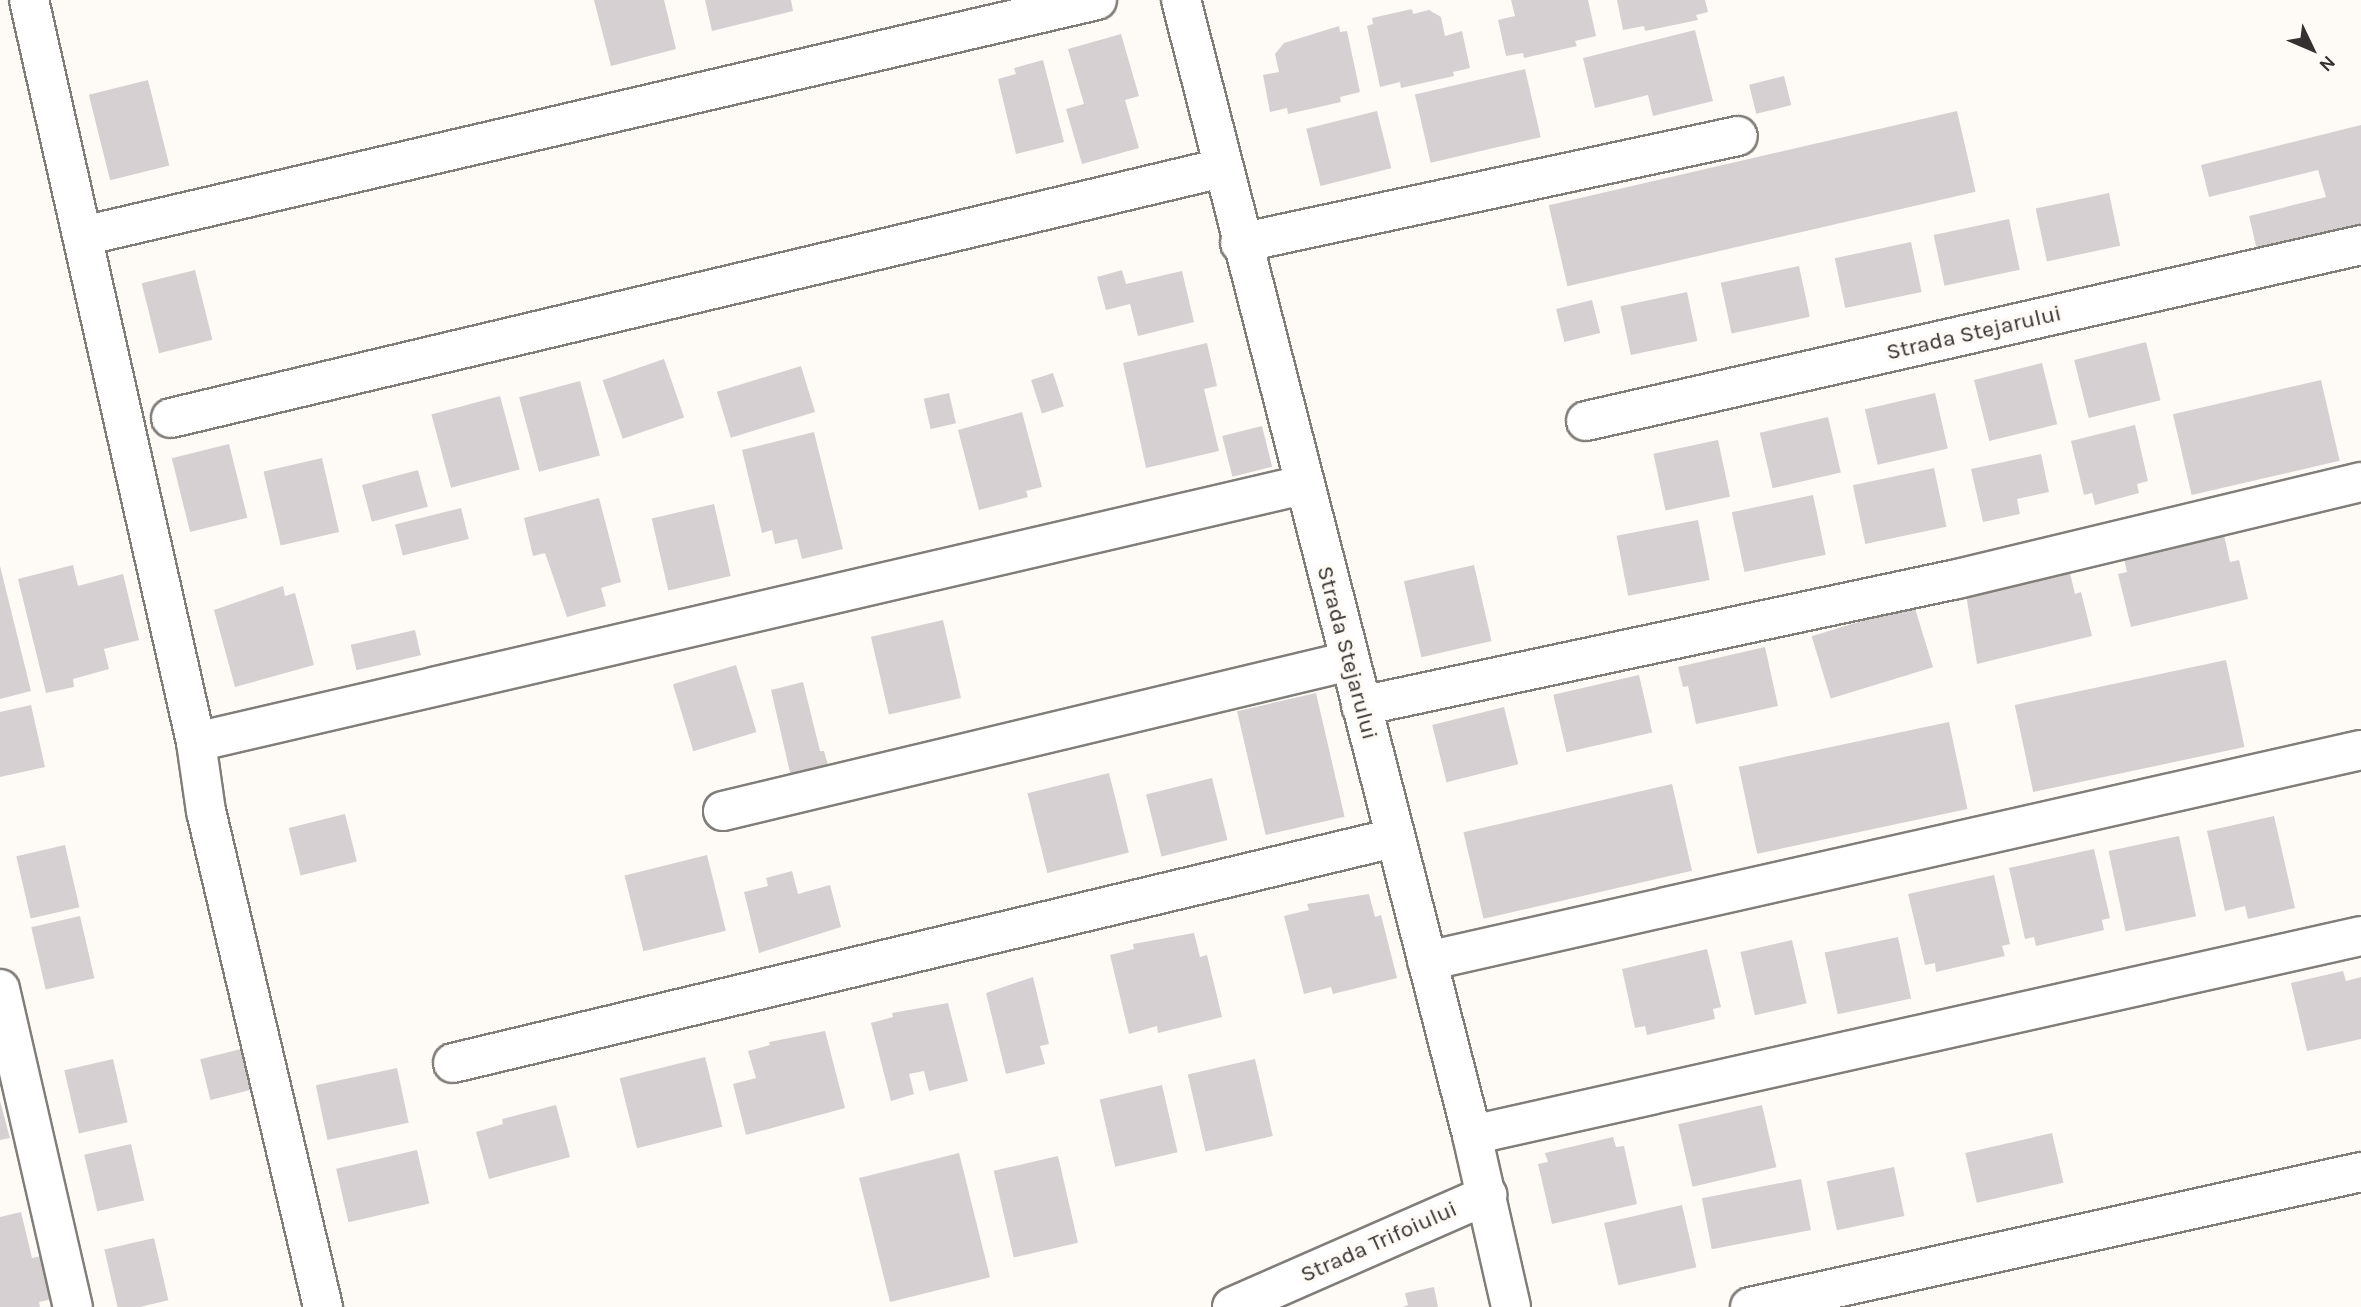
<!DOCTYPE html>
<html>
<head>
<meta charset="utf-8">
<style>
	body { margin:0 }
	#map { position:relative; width:2361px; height:1307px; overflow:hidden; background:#fefbf6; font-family:Karla,sans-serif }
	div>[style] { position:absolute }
	.building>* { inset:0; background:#d6d0d2; transform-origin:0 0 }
	.roads { filter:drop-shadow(2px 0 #817e7a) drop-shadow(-2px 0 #817e7a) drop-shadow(0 2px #817e7a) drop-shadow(0 -2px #817e7a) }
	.minor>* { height:38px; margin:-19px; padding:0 19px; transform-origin:19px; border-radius:19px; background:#fff }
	span { translate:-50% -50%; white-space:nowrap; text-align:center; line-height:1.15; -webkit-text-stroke:7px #fefbf6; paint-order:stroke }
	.street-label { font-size:23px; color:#333230 }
	.north { position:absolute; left:2277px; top:14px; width:70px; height:70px; -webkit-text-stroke:5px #fefbf6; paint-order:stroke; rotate:134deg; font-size:19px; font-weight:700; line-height:28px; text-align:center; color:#333230 }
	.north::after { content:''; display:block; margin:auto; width:24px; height:32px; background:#333230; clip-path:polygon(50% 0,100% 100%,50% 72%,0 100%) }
</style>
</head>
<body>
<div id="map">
	<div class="building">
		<div style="clip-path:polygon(594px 0,664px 0,676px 49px,611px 66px)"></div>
		<div style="clip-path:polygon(705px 0,791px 0,793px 11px,712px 31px)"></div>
		<div style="clip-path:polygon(1511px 0,1588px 0,1596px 36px,1575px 41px,1577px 46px,1524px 58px,1523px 53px,1506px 56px,1498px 20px,1515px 16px)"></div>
		<div style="clip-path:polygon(1617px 0,1705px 0,1708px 12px,1696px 15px,1698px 20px,1645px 31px,1644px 26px,1623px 30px)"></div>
		<div style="clip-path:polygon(1412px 9px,1413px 14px,1429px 10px,1441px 17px,1445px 36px,1462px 31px,1470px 68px,1453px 72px,1454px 76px,1401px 88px,1400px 82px,1380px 87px,1367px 26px,1373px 24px,1372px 18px)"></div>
		<div style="clip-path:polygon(1339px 26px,1340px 32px,1347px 31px,1360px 92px,1340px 97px,1341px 102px,1288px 114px,1287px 108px,1270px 112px,1263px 75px,1279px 72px,1275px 54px,1284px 43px)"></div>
		<div style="clip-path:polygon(1695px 30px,1713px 101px,1653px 116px,1648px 95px,1595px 108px,1583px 58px)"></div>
		<div style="clip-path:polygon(1121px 34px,1139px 96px,1125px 100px,1139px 148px,1082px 164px,1066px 109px,1084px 104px,1068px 49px)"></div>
		<div style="clip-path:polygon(1043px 60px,1064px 142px,1016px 154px,998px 79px,1016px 74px,1014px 68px)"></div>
		<div style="left:1525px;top:69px;width:70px;height:113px;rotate:77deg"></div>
		<div style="left:1784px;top:76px;width:30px;height:36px;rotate:76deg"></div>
		<div style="left:148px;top:80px;width:88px;height:61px;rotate:76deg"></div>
		<div style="left:1377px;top:111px;width:59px;height:73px;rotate:76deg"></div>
		<div style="left:1957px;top:111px;width:83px;height:419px;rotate:77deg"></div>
		<div style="clip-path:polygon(2361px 125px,2361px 225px,2257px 250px,2249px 216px,2326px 197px,2318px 170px,2209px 197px,2201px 165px)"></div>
		<div style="left:2109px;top:193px;width:54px;height:75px;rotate:78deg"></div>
		<div style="left:2009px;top:219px;width:52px;height:77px;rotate:78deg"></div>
		<div style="left:1911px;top:242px;width:51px;height:78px;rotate:78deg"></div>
		<div style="left:1799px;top:266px;width:52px;height:80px;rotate:78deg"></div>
		<div style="left:195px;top:270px;width:72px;height:55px;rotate:76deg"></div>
		<div style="clip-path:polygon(1122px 270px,1126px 284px,1182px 271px,1194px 322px,1138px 336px,1130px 304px,1106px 310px,1097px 277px)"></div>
		<div style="left:1687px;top:292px;width:50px;height:68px;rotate:78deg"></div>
		<div style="left:1592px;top:300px;width:34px;height:37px;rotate:76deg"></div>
		<div style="left:2146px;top:342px;width:60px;height:74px;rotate:76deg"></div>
		<div style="clip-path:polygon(1207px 343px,1217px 386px,1204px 389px,1219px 451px,1146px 468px,1123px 363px)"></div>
		<div style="left:664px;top:359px;width:62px;height:65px;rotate:71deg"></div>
		<div style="left:2042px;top:363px;width:63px;height:70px;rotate:76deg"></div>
		<div style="left:801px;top:366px;width:48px;height:88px;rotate:73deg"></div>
		<div style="left:1053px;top:373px;width:35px;height:23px;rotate:72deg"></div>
		<div style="left:2321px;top:380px;width:83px;height:152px;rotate:77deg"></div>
		<div style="left:580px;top:381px;width:77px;height:63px;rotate:75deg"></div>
		<div style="left:949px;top:393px;width:31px;height:26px;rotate:77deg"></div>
		<div style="left:1935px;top:393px;width:57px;height:72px;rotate:77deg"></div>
		<div style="left:500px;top:396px;width:76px;height:71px;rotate:75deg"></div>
		<div style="clip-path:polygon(1022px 412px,1042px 487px,1026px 491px,1028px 497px,979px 510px,958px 430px)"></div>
		<div style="left:1828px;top:417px;width:57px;height:70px;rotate:77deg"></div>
		<div style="clip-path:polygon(2135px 425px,2148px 481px,2137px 484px,2139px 493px,2095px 505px,2092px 493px,2084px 495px,2071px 441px)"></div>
		<div style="left:1262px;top:426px;width:42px;height:41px;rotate:76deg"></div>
		<div style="clip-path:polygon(814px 432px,843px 549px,802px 559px,797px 539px,775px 544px,772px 530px,762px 533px,742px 450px)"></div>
		<div style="left:1718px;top:440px;width:58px;height:66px;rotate:78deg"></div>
		<div style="left:229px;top:444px;width:76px;height:59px;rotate:76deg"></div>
		<div style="clip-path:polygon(2041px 454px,2049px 492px,2017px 499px,2020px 514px,1983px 522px,1971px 469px)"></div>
		<div style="left:322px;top:458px;width:76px;height:60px;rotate:77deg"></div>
		<div style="left:1934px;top:468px;width:60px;height:83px;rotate:78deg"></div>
		<div style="left:418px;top:470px;width:38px;height:58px;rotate:75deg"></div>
		<div style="left:1813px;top:495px;width:61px;height:83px;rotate:78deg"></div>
		<div style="clip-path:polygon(599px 498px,621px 582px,601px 588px,606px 606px,567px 617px,545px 553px,533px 556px,524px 518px)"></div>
		<div style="left:714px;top:504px;width:74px;height:64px;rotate:77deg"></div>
		<div style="left:461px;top:508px;width:32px;height:68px;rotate:76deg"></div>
		<div style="left:1698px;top:520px;width:61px;height:83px;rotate:79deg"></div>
		<div style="clip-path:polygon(2224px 535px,2230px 562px,2239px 560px,2248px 599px,2131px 627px,2118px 574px,2127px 572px,2124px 559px)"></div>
		<div style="clip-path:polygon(73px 565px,78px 586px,123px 574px,139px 640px,104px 649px,109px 669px,73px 679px,74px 687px,46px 693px,18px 579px)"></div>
		<div style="left:1474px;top:565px;width:78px;height:72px;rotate:77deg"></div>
		<div style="clip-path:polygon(0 566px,31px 691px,0 699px)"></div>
		<div style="clip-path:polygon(2069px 569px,2075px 594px,2081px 592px,2092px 636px,1977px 664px,1966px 594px)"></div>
		<div style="clip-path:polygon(283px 586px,285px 596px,295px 593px,314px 665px,235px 687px,214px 610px)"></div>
		<div style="left:1914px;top:605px;width:65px;height:107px;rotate:73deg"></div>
		<div style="left:943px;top:620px;width:80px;height:74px;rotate:77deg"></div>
		<div style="left:415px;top:630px;width:26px;height:66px;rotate:77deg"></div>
		<div style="clip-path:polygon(1765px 647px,1778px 706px,1696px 724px,1688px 686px,1683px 687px,1678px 667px)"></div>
		<div style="left:2226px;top:660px;width:89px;height:216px;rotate:78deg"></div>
		<div style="left:736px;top:665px;width:70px;height:66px;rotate:73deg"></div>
		<div style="left:1639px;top:675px;width:59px;height:88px;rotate:77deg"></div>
		<div style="clip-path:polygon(803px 682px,820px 751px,824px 751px,830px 772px,792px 781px,771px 690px)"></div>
		<div style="left:1316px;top:693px;width:127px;height:81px;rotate:77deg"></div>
		<div style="clip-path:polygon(31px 705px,45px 767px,0 777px,0 712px)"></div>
		<div style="left:1504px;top:707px;width:59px;height:74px;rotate:76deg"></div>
		<div style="left:1949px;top:722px;width:89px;height:215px;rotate:78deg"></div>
		<div style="left:1109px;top:773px;width:82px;height:84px;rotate:76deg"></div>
		<div style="left:1212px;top:778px;width:64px;height:68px;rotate:76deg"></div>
		<div style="left:1672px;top:784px;width:89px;height:214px;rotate:77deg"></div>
		<div style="left:345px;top:814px;width:49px;height:58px;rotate:76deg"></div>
		<div style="clip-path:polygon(2274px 816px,2295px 908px,2248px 919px,2245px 906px,2225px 911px,2207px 831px)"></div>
		<div style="left:2179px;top:836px;width:82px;height:72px;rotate:78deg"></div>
		<div style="left:65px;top:845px;width:64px;height:50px;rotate:77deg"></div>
		<div style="clip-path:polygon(2094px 849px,2110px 918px,2102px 920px,2104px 930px,2036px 946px,2034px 937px,2025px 939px,2009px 868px)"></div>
		<div style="left:707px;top:855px;width:78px;height:85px;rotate:76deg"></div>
		<div style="clip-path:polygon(792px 871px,798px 894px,830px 885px,841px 927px,759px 953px,744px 892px,768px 886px,766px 878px)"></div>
		<div style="clip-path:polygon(1994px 875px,2010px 944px,2002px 946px,2005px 956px,1936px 972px,1935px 963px,1925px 965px,1908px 894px)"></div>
		<div style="clip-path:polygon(1369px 894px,1375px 917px,1381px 915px,1397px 978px,1333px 994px,1331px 987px,1304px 994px,1284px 916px,1309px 910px,1307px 904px)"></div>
		<div style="left:80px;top:916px;width:64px;height:50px;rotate:77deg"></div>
		<div style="clip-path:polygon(1194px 933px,1200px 957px,1207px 955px,1222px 1017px,1158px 1033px,1157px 1026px,1129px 1034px,1110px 955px,1134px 949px,1133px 944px)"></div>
		<div style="left:1898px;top:937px;width:63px;height:75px;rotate:78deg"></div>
		<div style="left:1792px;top:940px;width:65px;height:53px;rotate:77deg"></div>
		<div style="clip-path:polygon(1707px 949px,1721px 1007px,1713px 1009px,1715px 1019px,1647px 1035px,1645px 1026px,1635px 1028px,1622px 969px)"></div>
		<div style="clip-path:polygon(2343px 971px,2346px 981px,2361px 977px,2361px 1039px,2307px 1051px,2291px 983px)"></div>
		<div style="clip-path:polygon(1033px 977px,1049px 1044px,1040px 1046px,1045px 1064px,1006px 1074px,986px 993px)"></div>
		<div style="clip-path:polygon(948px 1003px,968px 1081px,929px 1091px,924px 1071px,909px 1074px,914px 1094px,891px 1101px,871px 1023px,893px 1017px,892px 1013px)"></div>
		<div style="clip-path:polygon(825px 1031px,845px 1108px,746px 1135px,733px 1084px,756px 1078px,748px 1051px,770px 1045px,769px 1042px)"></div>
		<div style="left:241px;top:1049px;width:42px;height:42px;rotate:76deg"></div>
		<div style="left:705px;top:1057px;width:72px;height:88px;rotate:76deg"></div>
		<div style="left:113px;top:1059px;width:65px;height:50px;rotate:77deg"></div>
		<div style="left:1255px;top:1059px;width:79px;height:69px;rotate:77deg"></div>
		<div style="left:397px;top:1068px;width:56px;height:83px;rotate:78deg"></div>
		<div style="left:1162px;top:1085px;width:69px;height:64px;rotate:77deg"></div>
		<div style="clip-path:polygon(0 1101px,10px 1138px,0 1140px)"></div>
		<div style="clip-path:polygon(556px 1105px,570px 1157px,489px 1179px,476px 1132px,503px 1124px,502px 1119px)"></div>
		<div style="left:1762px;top:1105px;width:64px;height:86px;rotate:77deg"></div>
		<div style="left:2052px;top:1133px;width:51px;height:89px;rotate:77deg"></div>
		<div style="clip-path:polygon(1613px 1137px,1616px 1147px,1624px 1146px,1637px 1204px,1552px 1224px,1538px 1164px,1548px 1162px,1545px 1153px)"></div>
		<div style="left:131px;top:1144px;width:58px;height:48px;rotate:77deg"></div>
		<div style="left:417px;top:1150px;width:55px;height:83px;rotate:77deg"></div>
		<div style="left:959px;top:1153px;width:128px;height:103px;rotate:76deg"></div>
		<div style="left:1058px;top:1156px;width:89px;height:66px;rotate:77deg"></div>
		<div style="left:1894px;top:1167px;width:50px;height:69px;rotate:78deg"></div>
		<div style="left:1801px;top:1179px;width:52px;height:101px;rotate:79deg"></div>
		<div style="left:1682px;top:1205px;width:64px;height:80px;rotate:77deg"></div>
		<div style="clip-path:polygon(21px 1212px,32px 1258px,42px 1256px,52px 1299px,39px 1302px,40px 1307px,0 1307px,0 1217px)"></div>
		<div style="left:154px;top:1238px;width:64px;height:51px;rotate:77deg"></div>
		<div style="clip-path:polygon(1434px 1287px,1438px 1307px,1403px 1307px,1408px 1305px,1405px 1293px)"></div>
	</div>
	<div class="roads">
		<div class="minor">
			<div style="left:29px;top:0;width:761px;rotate:77.32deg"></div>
			<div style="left:196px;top:742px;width:70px;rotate:81.8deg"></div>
			<div style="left:206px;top:811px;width:510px;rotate:76.73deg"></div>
			<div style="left:1181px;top:0;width:1172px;rotate:75.62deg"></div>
			<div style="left:1472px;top:1135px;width:176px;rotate:77.2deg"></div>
			<div style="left:83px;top:236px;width:1041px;rotate:-13.1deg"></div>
			<div style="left:1240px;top:243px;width:509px;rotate:-12.13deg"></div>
			<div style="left:171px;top:418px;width:1080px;rotate:-13.38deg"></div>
			<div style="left:1586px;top:421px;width:795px;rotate:-12.79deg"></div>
			<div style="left:1361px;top:706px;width:609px;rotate:-12.03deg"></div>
			<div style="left:1957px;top:579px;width:415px;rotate:-13.5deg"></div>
			<div style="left:196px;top:742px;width:1136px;rotate:-13.07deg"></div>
			<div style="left:723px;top:811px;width:644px;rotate:-13.47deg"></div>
			<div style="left:1427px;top:961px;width:958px;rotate:-12.73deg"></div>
			<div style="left:0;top:989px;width:326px;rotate:77.1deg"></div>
			<div style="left:453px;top:1063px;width:968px;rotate:-13.45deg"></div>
			<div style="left:1472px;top:1135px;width:911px;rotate:-12.62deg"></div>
			<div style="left:1232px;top:1307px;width:279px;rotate:-23.7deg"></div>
			<div style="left:1750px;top:1307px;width:626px;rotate:-12.46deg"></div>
		</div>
	</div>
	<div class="street-label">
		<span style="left:1974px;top:333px;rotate:-13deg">Strada Stejarului</span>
		<span style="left:1347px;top:653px;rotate:75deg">Strada Stejarului</span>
		<span style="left:1379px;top:1242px;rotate:-24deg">Strada Trifoiului</span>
	</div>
	<div class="north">N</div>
</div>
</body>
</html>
